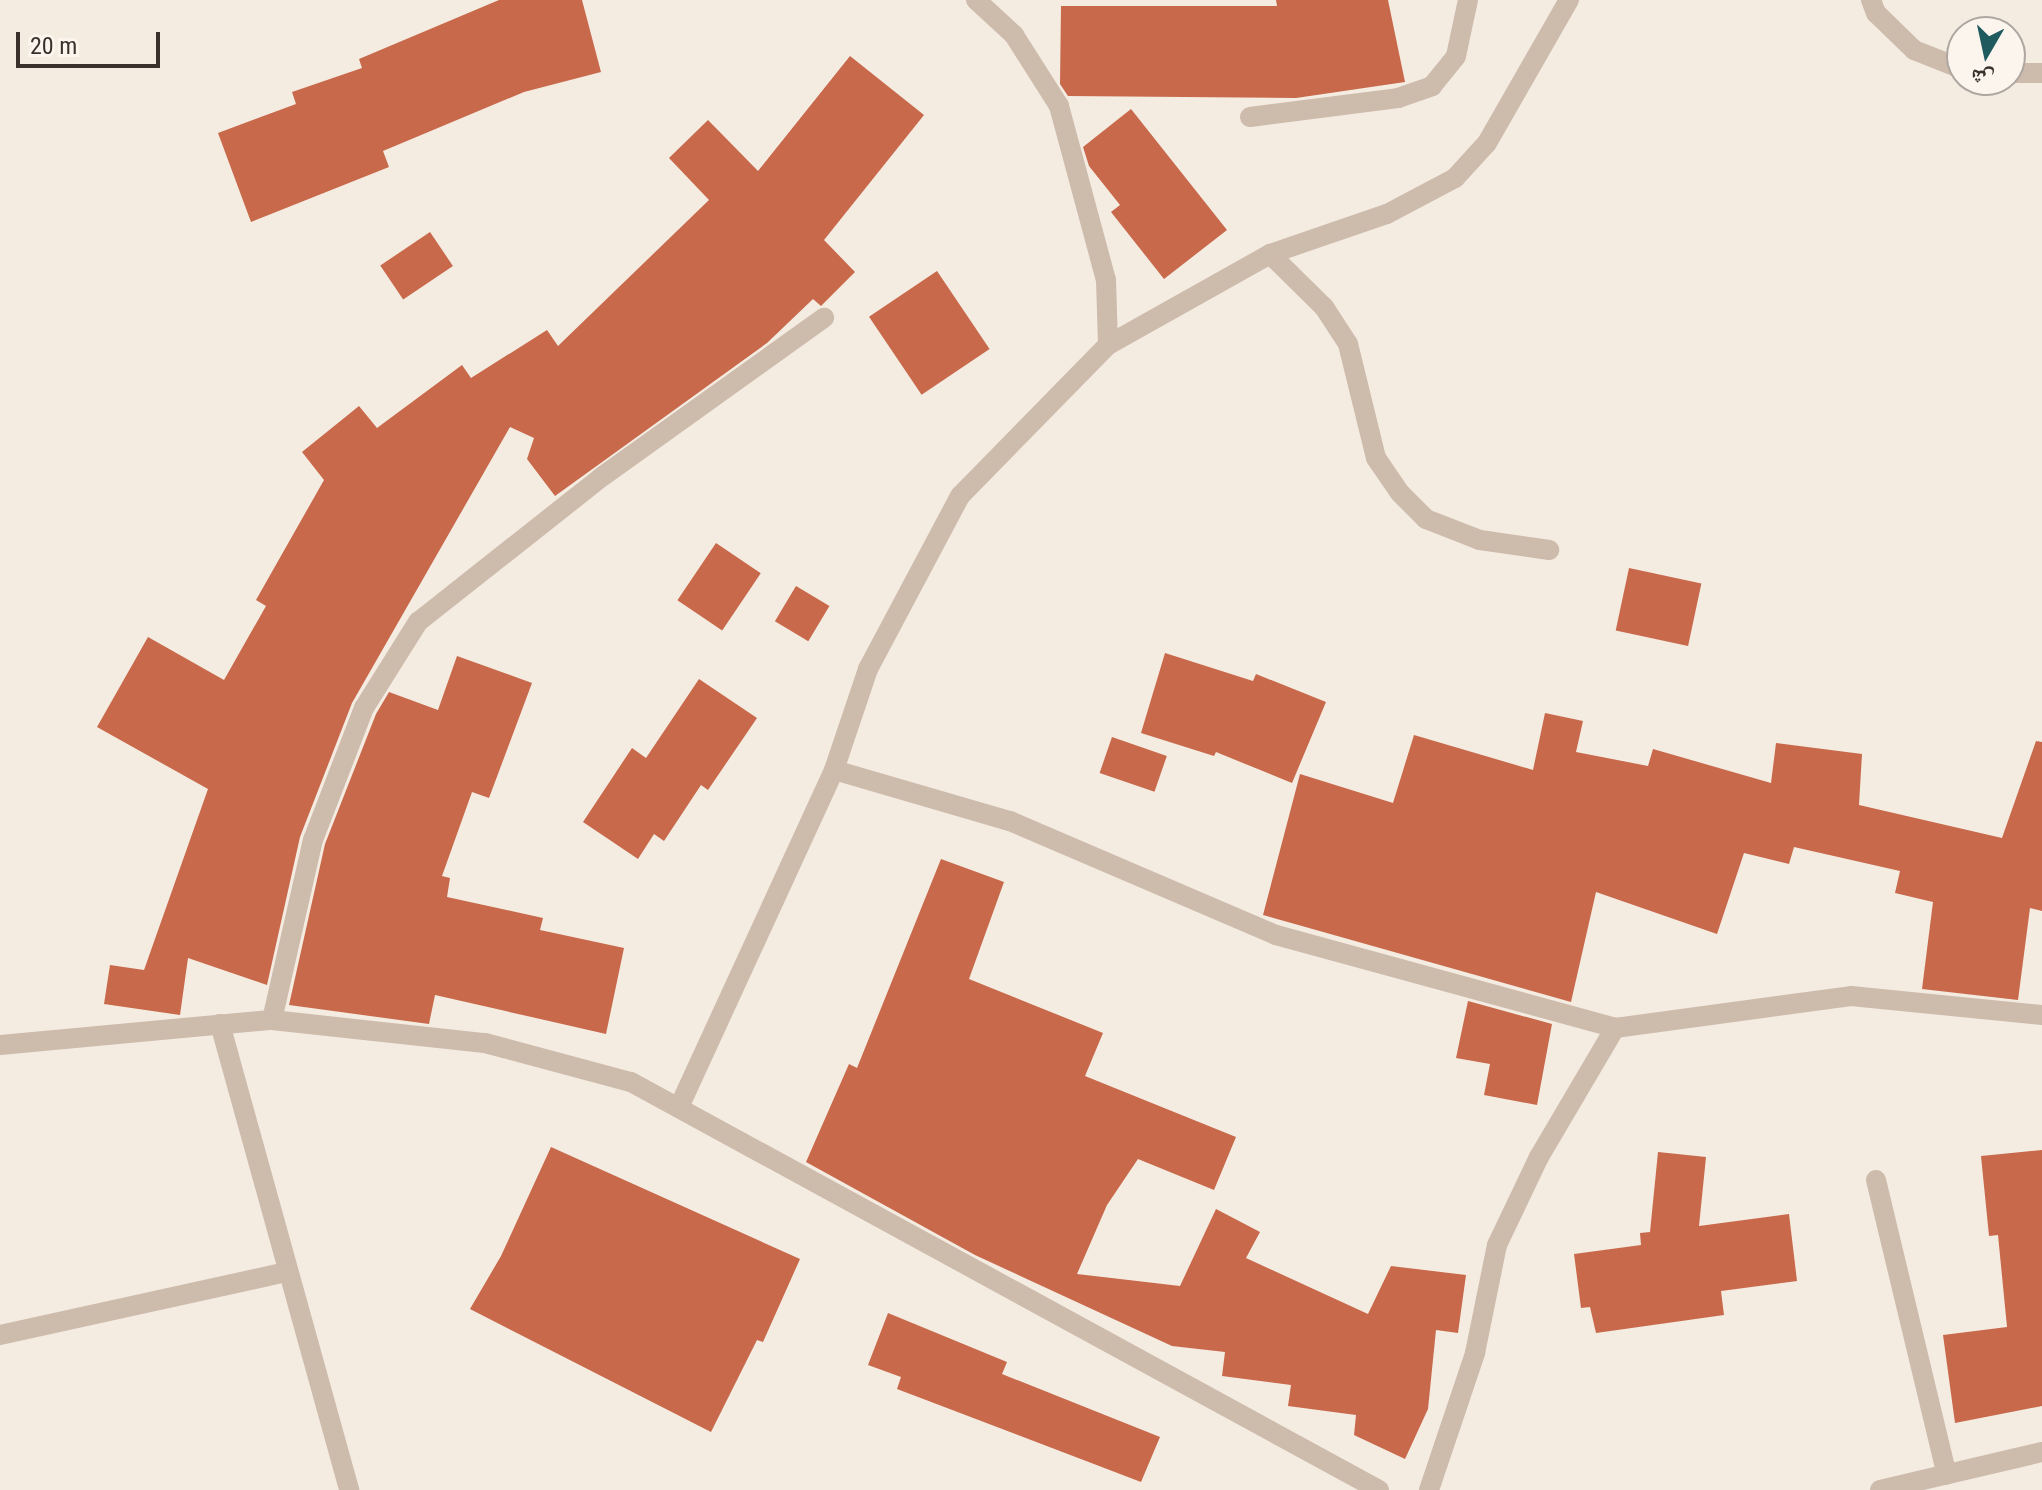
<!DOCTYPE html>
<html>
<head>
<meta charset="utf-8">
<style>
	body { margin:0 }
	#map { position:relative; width:2042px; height:1490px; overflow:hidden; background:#f4ebe1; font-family:"Roboto Condensed","Noto Naskh Arabic",sans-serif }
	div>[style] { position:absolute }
	.building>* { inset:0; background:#c8694b; transform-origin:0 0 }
	.minor>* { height:20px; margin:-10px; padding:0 10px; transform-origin:10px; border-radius:10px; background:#cdbbac }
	span { translate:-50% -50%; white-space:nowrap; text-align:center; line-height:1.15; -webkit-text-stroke:7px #fbf5ee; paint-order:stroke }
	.north { position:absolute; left:1946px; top:16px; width:80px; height:80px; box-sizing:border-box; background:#fbf5ee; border:2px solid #aea6a0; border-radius:50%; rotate:189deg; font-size:22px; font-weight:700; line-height:32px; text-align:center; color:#3b302b }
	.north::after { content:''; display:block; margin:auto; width:28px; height:36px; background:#1f5a5e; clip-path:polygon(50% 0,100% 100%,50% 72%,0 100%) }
	.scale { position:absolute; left:16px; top:32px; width:144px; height:36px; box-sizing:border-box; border:4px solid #3b302b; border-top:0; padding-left:10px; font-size:24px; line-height:28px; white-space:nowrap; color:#3b302b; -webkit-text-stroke:6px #fbf5ee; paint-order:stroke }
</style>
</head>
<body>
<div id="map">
	<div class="building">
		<div style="clip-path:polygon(499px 0,582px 0,601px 72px,524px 92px,383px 151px,389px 167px,251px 222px,218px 133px,296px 104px,292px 92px,362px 68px,359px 59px)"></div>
		<div style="clip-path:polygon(1276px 0,1388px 0,1405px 82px,1296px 98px,1068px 96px,1060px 84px,1061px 6px,1277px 6px)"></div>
		<div style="clip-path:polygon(850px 56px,924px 115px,824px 240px,855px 272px,821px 306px,813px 299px,767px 343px,555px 496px,527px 459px,534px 438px,510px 427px,352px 703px,300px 837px,267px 985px,188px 958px,180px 1015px,104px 1004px,110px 965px,144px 970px,208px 789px,97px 727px,148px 637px,224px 680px,266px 606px,256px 600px,324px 480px,302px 452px,359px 406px,377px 428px,462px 365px,471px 378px,547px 330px,558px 346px,709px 200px,669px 158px,708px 120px,758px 171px)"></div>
		<div style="clip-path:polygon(1131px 109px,1227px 230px,1164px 279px,1111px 212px,1120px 205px,1089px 166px,1083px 147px)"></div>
		<div style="left:430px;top:232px;width:41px;height:60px;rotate:56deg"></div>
		<div style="left:937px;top:271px;width:94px;height:82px;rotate:56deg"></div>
		<div style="left:716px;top:543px;width:54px;height:69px;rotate:34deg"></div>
		<div style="left:1629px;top:568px;width:74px;height:64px;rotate:12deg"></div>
		<div style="left:796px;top:586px;width:39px;height:41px;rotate:31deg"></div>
		<div style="clip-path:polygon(1165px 653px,1253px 681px,1256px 674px,1326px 702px,1292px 783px,1216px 752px,1214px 756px,1141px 733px)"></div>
		<div style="clip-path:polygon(457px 656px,532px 683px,489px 798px,472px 792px,442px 876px,450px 878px,447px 897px,543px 918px,540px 930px,624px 948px,606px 1034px,435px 995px,429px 1024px,289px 1005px,325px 844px,376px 714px,389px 692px,438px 710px)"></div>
		<div style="clip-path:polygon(699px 679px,757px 718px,708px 790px,701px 785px,664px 841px,654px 834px,638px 859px,583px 822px,632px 748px,646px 758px)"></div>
		<div style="clip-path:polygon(1545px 713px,1583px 721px,1576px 752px,1648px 766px,1653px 749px,1771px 783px,1776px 743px,1862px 754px,1859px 805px,2002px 838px,2036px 741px,2042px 742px,2042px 911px,2030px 908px,2018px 1000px,1922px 989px,1933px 902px,1895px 893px,1900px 871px,1794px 847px,1789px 864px,1744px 853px,1717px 934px,1596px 892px,1571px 1002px,1263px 915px,1300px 774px,1393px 803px,1414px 735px,1533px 770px)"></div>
		<div style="left:1112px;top:737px;width:58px;height:38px;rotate:19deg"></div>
		<div style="clip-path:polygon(941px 859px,1004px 882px,969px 979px,1103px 1033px,1085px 1076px,1236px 1137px,1214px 1190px,1138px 1159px,1107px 1205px,1077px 1274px,1180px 1286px,1216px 1209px,1260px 1232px,1246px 1258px,1368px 1314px,1391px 1266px,1466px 1275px,1458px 1333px,1436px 1330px,1428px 1409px,1405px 1459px,1354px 1435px,1356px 1415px,1288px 1406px,1291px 1385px,1222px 1376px,1225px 1352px,1172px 1346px,1120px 1322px,975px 1255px,806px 1162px,849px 1064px,857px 1068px)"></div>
		<div style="clip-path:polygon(1468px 1001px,1552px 1024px,1537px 1105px,1484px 1095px,1490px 1064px,1456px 1058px)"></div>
		<div style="clip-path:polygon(551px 1147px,800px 1259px,763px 1342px,757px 1340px,711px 1432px,470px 1309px,501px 1256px)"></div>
		<div style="clip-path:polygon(2042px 1150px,2042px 1406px,1955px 1423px,1943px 1335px,2007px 1327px,1998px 1235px,1989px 1236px,1981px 1156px)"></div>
		<div style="clip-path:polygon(1658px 1152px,1706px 1157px,1699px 1226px,1789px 1214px,1797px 1281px,1721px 1291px,1724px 1315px,1596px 1333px,1590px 1307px,1581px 1308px,1574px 1254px,1641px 1245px,1640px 1233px,1650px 1232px)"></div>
		<div style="clip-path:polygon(888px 1313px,1007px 1362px,1002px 1374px,1160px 1437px,1141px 1482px,897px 1389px,901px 1377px,868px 1365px)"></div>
	</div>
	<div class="minor">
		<div style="left:976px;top:0;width:52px;rotate:42.6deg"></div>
		<div style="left:1014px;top:35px;width:84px;rotate:57.6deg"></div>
		<div style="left:1059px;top:106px;width:180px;rotate:74.9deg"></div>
		<div style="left:1106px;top:280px;width:65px;rotate:88.2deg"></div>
		<div style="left:1871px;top:0;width:14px;rotate:69deg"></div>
		<div style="left:1876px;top:13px;width:53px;rotate:44.2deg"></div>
		<div style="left:1914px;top:50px;width:52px;rotate:21.6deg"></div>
		<div style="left:2010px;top:73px;width:32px"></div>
		<div style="left:1250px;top:117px;width:149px;rotate:-7.3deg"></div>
		<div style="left:1398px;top:98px;width:36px;rotate:-19deg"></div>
		<div style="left:1432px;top:86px;width:38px;rotate:-51deg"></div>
		<div style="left:1456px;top:56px;width:57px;rotate:-77.9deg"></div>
		<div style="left:1270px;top:254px;width:76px;rotate:44.5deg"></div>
		<div style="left:1324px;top:307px;width:44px;rotate:57deg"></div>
		<div style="left:1348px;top:344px;width:117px;rotate:76.2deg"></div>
		<div style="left:1376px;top:458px;width:42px;rotate:55.6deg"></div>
		<div style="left:1400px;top:493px;width:37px;rotate:45deg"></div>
		<div style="left:1426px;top:519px;width:58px;rotate:21.3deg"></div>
		<div style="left:1480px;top:540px;width:70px;rotate:8.2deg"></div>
		<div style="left:834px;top:770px;width:183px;rotate:16.2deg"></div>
		<div style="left:1010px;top:821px;width:289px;rotate:23.2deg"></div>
		<div style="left:1276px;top:935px;width:352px;rotate:15.3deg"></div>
		<div style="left:1615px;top:1028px;width:238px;rotate:-7.7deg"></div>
		<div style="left:1851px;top:996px;width:192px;rotate:5.7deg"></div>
		<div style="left:272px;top:1020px;width:185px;rotate:-77.2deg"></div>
		<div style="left:313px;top:840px;width:142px;rotate:-68.9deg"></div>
		<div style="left:364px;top:708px;width:102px;rotate:-57.9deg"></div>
		<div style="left:418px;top:622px;width:236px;rotate:-38.3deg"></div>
		<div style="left:603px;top:476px;width:272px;rotate:-35.6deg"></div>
		<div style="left:220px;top:1024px;width:484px;rotate:74.5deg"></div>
		<div style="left:0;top:1045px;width:273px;rotate:-5.3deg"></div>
		<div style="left:272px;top:1020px;width:214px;rotate:6.2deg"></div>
		<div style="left:485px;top:1043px;width:151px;rotate:15deg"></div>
		<div style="left:631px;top:1082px;width:852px;rotate:28.61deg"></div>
		<div style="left:680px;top:1105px;width:369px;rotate:-65.3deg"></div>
		<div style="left:834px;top:770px;width:107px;rotate:-71.4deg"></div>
		<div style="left:868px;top:669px;width:196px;rotate:-62deg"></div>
		<div style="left:960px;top:496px;width:211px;rotate:-45.6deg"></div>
		<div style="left:1108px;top:345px;width:186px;rotate:-29.3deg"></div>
		<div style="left:1270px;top:254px;width:124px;rotate:-18.9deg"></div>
		<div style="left:1387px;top:214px;width:77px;rotate:-27.9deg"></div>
		<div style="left:1455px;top:178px;width:47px;rotate:-47.6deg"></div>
		<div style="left:1487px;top:143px;width:165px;rotate:-60.2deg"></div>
		<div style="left:1876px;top:1180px;width:303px;rotate:76.5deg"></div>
		<div style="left:0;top:1335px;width:293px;rotate:-12.4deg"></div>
		<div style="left:1429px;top:1490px;width:145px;rotate:-71.4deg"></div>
		<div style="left:1475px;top:1353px;width:110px;rotate:-78.5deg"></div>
		<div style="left:1497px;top:1245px;width:98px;rotate:-64.5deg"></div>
		<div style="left:1539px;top:1157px;width:150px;rotate:-59.5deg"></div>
		<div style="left:1880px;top:1490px;width:166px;rotate:-13.2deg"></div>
	</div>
	<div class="north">ش</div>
	<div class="scale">20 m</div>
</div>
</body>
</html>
